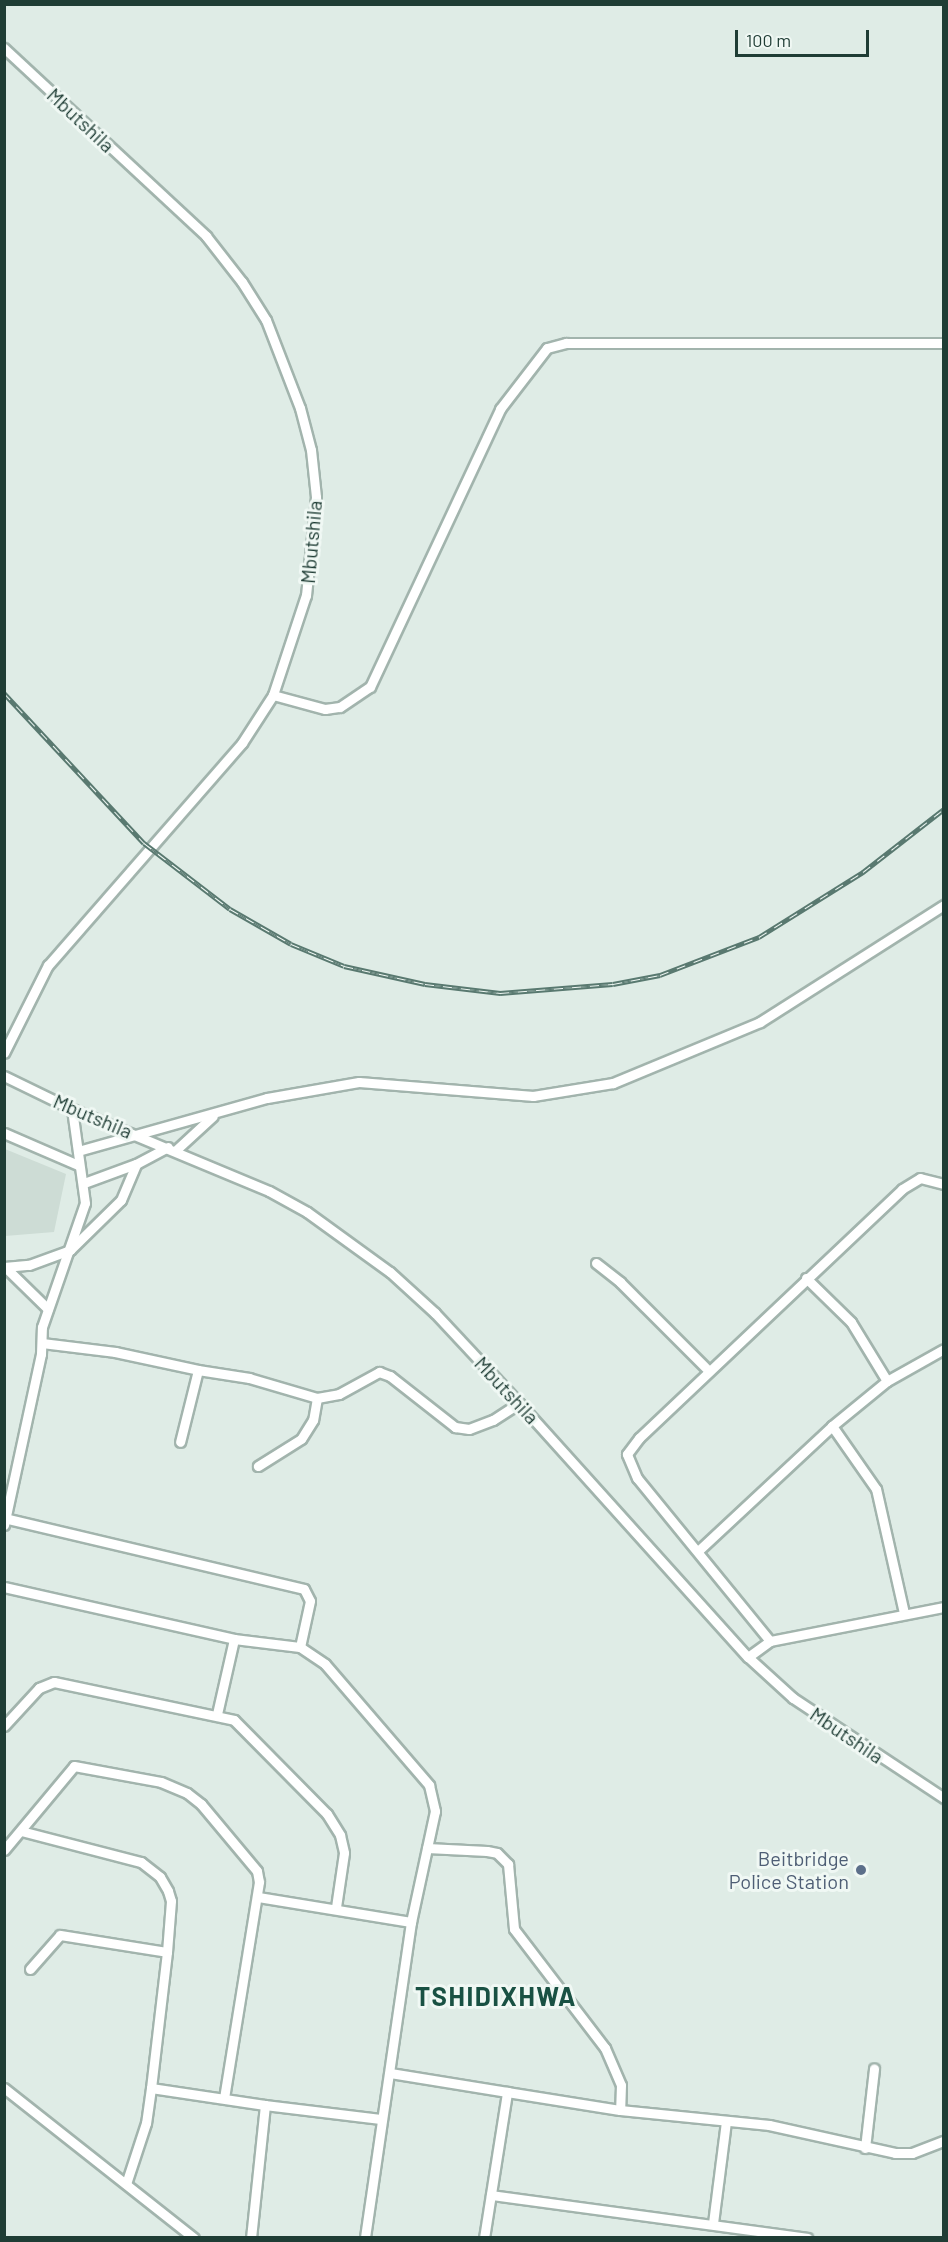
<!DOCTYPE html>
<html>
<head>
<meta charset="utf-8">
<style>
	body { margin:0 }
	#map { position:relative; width:948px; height:2242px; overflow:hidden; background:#dfece6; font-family:Barlow,sans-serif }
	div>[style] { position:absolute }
	.built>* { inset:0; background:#cddcd5 }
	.roads { filter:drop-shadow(2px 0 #a2b4ad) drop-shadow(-2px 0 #a2b4ad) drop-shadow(0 2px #a2b4ad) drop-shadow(0 -2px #a2b4ad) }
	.minor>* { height:9px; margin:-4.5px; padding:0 4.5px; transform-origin:4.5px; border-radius:4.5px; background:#fff }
	.rail>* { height:5px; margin-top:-2.5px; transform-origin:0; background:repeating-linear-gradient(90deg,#f0f8f4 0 9px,#597970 0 18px); box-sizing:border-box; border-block:2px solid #597970 }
	.dots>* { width:16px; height:16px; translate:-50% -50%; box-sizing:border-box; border:3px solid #f0f8f4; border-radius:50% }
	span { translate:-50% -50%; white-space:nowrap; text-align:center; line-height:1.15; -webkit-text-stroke:6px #f0f8f4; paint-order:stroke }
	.street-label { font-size:20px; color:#1f3d35 }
	.service-label { font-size:20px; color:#4e5e75 }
	.right { translate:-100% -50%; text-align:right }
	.district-label { font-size:26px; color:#195143; font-weight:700; letter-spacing:1.5px }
	.frame { position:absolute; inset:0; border:6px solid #1f3d35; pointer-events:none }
	.scale { position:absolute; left:735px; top:30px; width:134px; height:27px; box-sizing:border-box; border:3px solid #1f3d35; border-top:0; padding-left:8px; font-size:18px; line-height:21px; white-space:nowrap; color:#1f3d35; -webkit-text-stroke:4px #f0f8f4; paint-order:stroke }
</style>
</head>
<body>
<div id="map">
	<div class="built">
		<div style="clip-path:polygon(5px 1149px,66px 1174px,54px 1232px,5px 1236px)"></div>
	</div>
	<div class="roads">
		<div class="minor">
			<div style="left:4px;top:48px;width:276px;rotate:42.9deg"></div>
			<div style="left:206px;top:236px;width:58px;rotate:52deg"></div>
			<div style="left:242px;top:282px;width:45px;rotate:57.7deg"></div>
			<div style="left:266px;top:320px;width:94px;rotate:68.9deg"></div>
			<div style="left:300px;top:408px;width:43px;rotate:75.3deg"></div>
			<div style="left:311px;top:450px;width:47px;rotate:83.9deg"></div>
			<div style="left:316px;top:497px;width:99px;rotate:95.8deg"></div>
			<div style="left:306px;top:595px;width:105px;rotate:108.3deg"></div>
			<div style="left:273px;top:695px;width:57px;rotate:122.9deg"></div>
			<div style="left:242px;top:743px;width:295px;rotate:131.1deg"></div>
			<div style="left:48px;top:965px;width:98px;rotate:116.6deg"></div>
			<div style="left:273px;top:695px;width:54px;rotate:15.1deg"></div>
			<div style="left:325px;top:709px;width:15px;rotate:-8deg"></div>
			<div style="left:340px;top:707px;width:36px;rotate:-34deg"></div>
			<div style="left:370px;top:687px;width:307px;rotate:-64.9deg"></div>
			<div style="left:500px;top:409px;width:77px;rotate:-52.4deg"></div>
			<div style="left:547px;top:348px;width:20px;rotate:-15deg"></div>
			<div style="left:566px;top:343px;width:378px"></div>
			<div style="left:4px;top:1076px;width:76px;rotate:25.9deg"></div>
			<div style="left:72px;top:1109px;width:213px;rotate:22.6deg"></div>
			<div style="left:269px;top:1191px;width:43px;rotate:28.9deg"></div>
			<div style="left:307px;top:1212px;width:102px;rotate:35.9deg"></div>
			<div style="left:390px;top:1272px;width:61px;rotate:42.3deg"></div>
			<div style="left:435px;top:1313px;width:123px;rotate:47deg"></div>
			<div style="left:519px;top:1403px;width:342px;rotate:48deg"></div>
			<div style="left:748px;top:1657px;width:61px;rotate:42.3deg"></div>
			<div style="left:793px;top:1698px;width:181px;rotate:33.5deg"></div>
			<div style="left:4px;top:1133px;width:81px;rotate:23.4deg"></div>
			<div style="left:176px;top:1150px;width:50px;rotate:-42.6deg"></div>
			<div style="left:78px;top:1151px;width:196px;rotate:-15.7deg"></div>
			<div style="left:267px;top:1098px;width:93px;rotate:-9.9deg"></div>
			<div style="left:359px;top:1082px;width:175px;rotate:4.6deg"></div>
			<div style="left:533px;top:1096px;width:81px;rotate:-9.2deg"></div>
			<div style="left:613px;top:1083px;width:159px;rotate:-22.5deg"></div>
			<div style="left:760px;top:1022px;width:218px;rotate:-32.5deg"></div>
			<div style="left:84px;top:1183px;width:55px;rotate:-20.1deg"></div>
			<div style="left:596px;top:1263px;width:31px;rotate:38deg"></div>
			<div style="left:620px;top:1282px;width:126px;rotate:45deg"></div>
			<div style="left:4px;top:1267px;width:25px;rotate:-5deg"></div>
			<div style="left:29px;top:1265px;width:44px;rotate:-20.1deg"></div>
			<div style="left:70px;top:1250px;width:71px;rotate:-44.4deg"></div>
			<div style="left:121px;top:1200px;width:39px;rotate:-67deg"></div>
			<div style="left:136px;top:1164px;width:36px;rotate:-28deg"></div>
			<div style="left:5px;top:1267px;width:60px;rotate:44.3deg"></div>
			<div style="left:806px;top:1278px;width:63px;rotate:44.4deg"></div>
			<div style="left:851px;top:1322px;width:69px;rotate:58.6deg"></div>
			<div style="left:42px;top:1343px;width:74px;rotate:7deg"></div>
			<div style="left:115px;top:1352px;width:85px;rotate:12.2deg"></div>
			<div style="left:198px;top:1370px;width:74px;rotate:104deg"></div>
			<div style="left:198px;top:1370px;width:52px;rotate:8.9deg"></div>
			<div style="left:249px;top:1378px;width:71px;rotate:16.4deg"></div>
			<div style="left:317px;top:1398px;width:22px;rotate:100deg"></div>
			<div style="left:313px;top:1420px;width:22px;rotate:122deg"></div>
			<div style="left:301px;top:1439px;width:51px;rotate:147.9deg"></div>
			<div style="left:317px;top:1398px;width:22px;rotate:-10deg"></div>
			<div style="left:339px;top:1394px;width:46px;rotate:-28.8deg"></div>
			<div style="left:379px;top:1372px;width:12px;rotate:20deg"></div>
			<div style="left:390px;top:1376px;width:83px;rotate:38.1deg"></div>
			<div style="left:455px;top:1427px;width:14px;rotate:8deg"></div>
			<div style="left:469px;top:1429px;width:26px;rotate:-21deg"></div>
			<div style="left:493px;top:1420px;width:31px;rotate:-33deg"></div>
			<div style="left:4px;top:1518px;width:308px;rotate:13.3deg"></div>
			<div style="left:304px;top:1589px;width:13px;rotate:63deg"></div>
			<div style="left:310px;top:1601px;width:47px;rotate:102.3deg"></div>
			<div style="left:4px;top:1525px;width:175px;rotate:-77.8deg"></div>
			<div style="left:41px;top:1354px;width:27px;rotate:-88deg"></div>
			<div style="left:42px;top:1327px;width:131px;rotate:-70.9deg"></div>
			<div style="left:85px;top:1203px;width:95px;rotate:-97.9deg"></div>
			<div style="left:698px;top:1551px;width:183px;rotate:-43deg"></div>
			<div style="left:4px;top:1587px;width:236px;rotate:12.7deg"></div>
			<div style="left:234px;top:1639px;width:66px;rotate:6.9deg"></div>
			<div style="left:300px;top:1647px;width:30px;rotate:34deg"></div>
			<div style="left:325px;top:1664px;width:160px;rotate:49.3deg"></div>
			<div style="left:429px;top:1785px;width:27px;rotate:77deg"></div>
			<div style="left:435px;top:1811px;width:114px;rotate:102.2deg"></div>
			<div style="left:411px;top:1922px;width:319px;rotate:98.3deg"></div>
			<div style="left:904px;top:1613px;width:127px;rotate:-102.7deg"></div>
			<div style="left:876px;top:1489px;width:77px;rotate:-124.9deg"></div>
			<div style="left:832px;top:1426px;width:71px;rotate:-39.3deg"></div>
			<div style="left:887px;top:1381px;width:65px;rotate:-29.3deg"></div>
			<div style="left:770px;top:1641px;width:210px;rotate:-129.2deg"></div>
			<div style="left:637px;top:1478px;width:26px;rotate:-113deg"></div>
			<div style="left:627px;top:1454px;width:20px;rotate:-53deg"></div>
			<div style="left:639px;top:1438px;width:362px;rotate:-43.4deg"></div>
			<div style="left:902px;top:1189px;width:21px;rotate:-31deg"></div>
			<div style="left:920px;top:1178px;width:25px;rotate:14deg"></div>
			<div style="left:748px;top:1657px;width:27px;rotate:-36deg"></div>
			<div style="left:770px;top:1641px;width:177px;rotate:-11.1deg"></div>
			<div style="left:217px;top:1714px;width:77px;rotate:-77.2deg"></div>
			<div style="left:4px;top:1726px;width:52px;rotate:-47.4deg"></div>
			<div style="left:39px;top:1688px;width:16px;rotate:-22deg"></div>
			<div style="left:54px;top:1682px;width:184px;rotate:11.9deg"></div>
			<div style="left:234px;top:1720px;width:132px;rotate:45.3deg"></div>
			<div style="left:327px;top:1814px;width:25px;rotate:58deg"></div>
			<div style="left:340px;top:1835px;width:18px;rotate:77deg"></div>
			<div style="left:344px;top:1853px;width:55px;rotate:98.4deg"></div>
			<div style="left:21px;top:1831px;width:124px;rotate:14.5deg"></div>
			<div style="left:141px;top:1862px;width:24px;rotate:38deg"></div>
			<div style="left:160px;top:1877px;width:16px;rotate:60deg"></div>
			<div style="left:168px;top:1891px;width:10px;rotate:73deg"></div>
			<div style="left:171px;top:1901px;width:51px;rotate:94.5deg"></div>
			<div style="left:167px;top:1952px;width:137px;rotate:96.7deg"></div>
			<div style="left:151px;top:2088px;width:35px;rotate:98deg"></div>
			<div style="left:146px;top:2123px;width:64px;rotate:108.2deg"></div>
			<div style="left:427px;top:1848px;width:60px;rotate:2.9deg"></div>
			<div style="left:487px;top:1851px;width:10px;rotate:11deg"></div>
			<div style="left:497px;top:1853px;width:16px;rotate:45deg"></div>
			<div style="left:508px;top:1864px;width:65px;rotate:84.7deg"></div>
			<div style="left:514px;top:1929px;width:150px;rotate:52.6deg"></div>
			<div style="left:605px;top:2048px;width:40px;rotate:66.6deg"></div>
			<div style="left:621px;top:2085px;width:25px;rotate:92deg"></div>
			<div style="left:4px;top:1850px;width:109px;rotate:-50.2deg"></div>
			<div style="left:74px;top:1766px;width:88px;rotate:10.4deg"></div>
			<div style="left:161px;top:1782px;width:28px;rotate:23deg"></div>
			<div style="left:187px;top:1793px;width:18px;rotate:38deg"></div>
			<div style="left:201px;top:1804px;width:87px;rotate:50.1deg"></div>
			<div style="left:257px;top:1871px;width:11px;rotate:80deg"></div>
			<div style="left:259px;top:1882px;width:218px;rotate:99.2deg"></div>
			<div style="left:258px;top:1897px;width:155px;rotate:9.3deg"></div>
			<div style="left:30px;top:1969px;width:45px;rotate:-48.6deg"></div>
			<div style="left:60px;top:1935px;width:108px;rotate:9deg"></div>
			<div style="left:390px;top:2073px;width:119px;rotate:9.2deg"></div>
			<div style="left:4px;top:2088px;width:242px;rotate:38.3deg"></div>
			<div style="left:151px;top:2088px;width:115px;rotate:8.5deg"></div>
			<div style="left:265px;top:2105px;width:134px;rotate:96deg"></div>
			<div style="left:265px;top:2105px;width:116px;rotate:6.9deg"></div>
			<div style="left:865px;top:2148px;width:80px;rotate:-83.5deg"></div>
			<div style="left:491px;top:2195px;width:319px;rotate:7.7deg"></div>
			<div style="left:713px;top:2223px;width:102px;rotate:-82.7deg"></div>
			<div style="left:484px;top:2238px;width:148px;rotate:-81deg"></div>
			<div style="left:507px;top:2092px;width:114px;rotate:9.1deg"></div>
			<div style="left:620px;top:2110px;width:150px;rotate:5.7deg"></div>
			<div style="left:769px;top:2125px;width:129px;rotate:12.5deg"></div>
			<div style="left:895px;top:2153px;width:17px"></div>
			<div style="left:912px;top:2153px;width:34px;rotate:-21deg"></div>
		</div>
	</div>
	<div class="rail">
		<div style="left:4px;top:693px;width:205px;rotate:47deg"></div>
		<div style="left:144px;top:843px;width:108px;rotate:37.5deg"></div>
		<div style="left:230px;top:909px;width:70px;rotate:29.8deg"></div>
		<div style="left:291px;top:944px;width:57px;rotate:22.5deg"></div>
		<div style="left:344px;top:966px;width:83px;rotate:12.5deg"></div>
		<div style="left:425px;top:984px;width:76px;rotate:6.8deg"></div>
		<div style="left:500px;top:993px;width:113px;rotate:-4.6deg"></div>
		<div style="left:613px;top:984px;width:48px;rotate:-10.8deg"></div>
		<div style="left:660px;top:975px;width:106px;rotate:-21deg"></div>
		<div style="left:759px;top:937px;width:123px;rotate:-32deg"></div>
		<div style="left:863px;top:872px;width:103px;rotate:-37.9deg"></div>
	</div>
	<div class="dots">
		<div style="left:861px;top:1870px;background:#5c6f8a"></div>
	</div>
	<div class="street-label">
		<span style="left:81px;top:120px;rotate:43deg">Mbutshila</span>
		<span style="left:311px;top:542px;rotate:-85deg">Mbutshila</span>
		<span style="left:93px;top:1116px;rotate:23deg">Mbutshila</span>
		<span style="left:507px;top:1390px;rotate:47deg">Mbutshila</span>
		<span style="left:847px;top:1735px;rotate:34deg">Mbutshila</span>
	</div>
	<div class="service-label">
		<span class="right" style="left:849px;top:1870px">Beitbridge<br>Police Station</span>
	</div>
	<div class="district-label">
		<span style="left:496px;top:1996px">TSHIDIXHWA</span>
	</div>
	<div class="frame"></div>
	<div class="scale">100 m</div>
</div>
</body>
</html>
